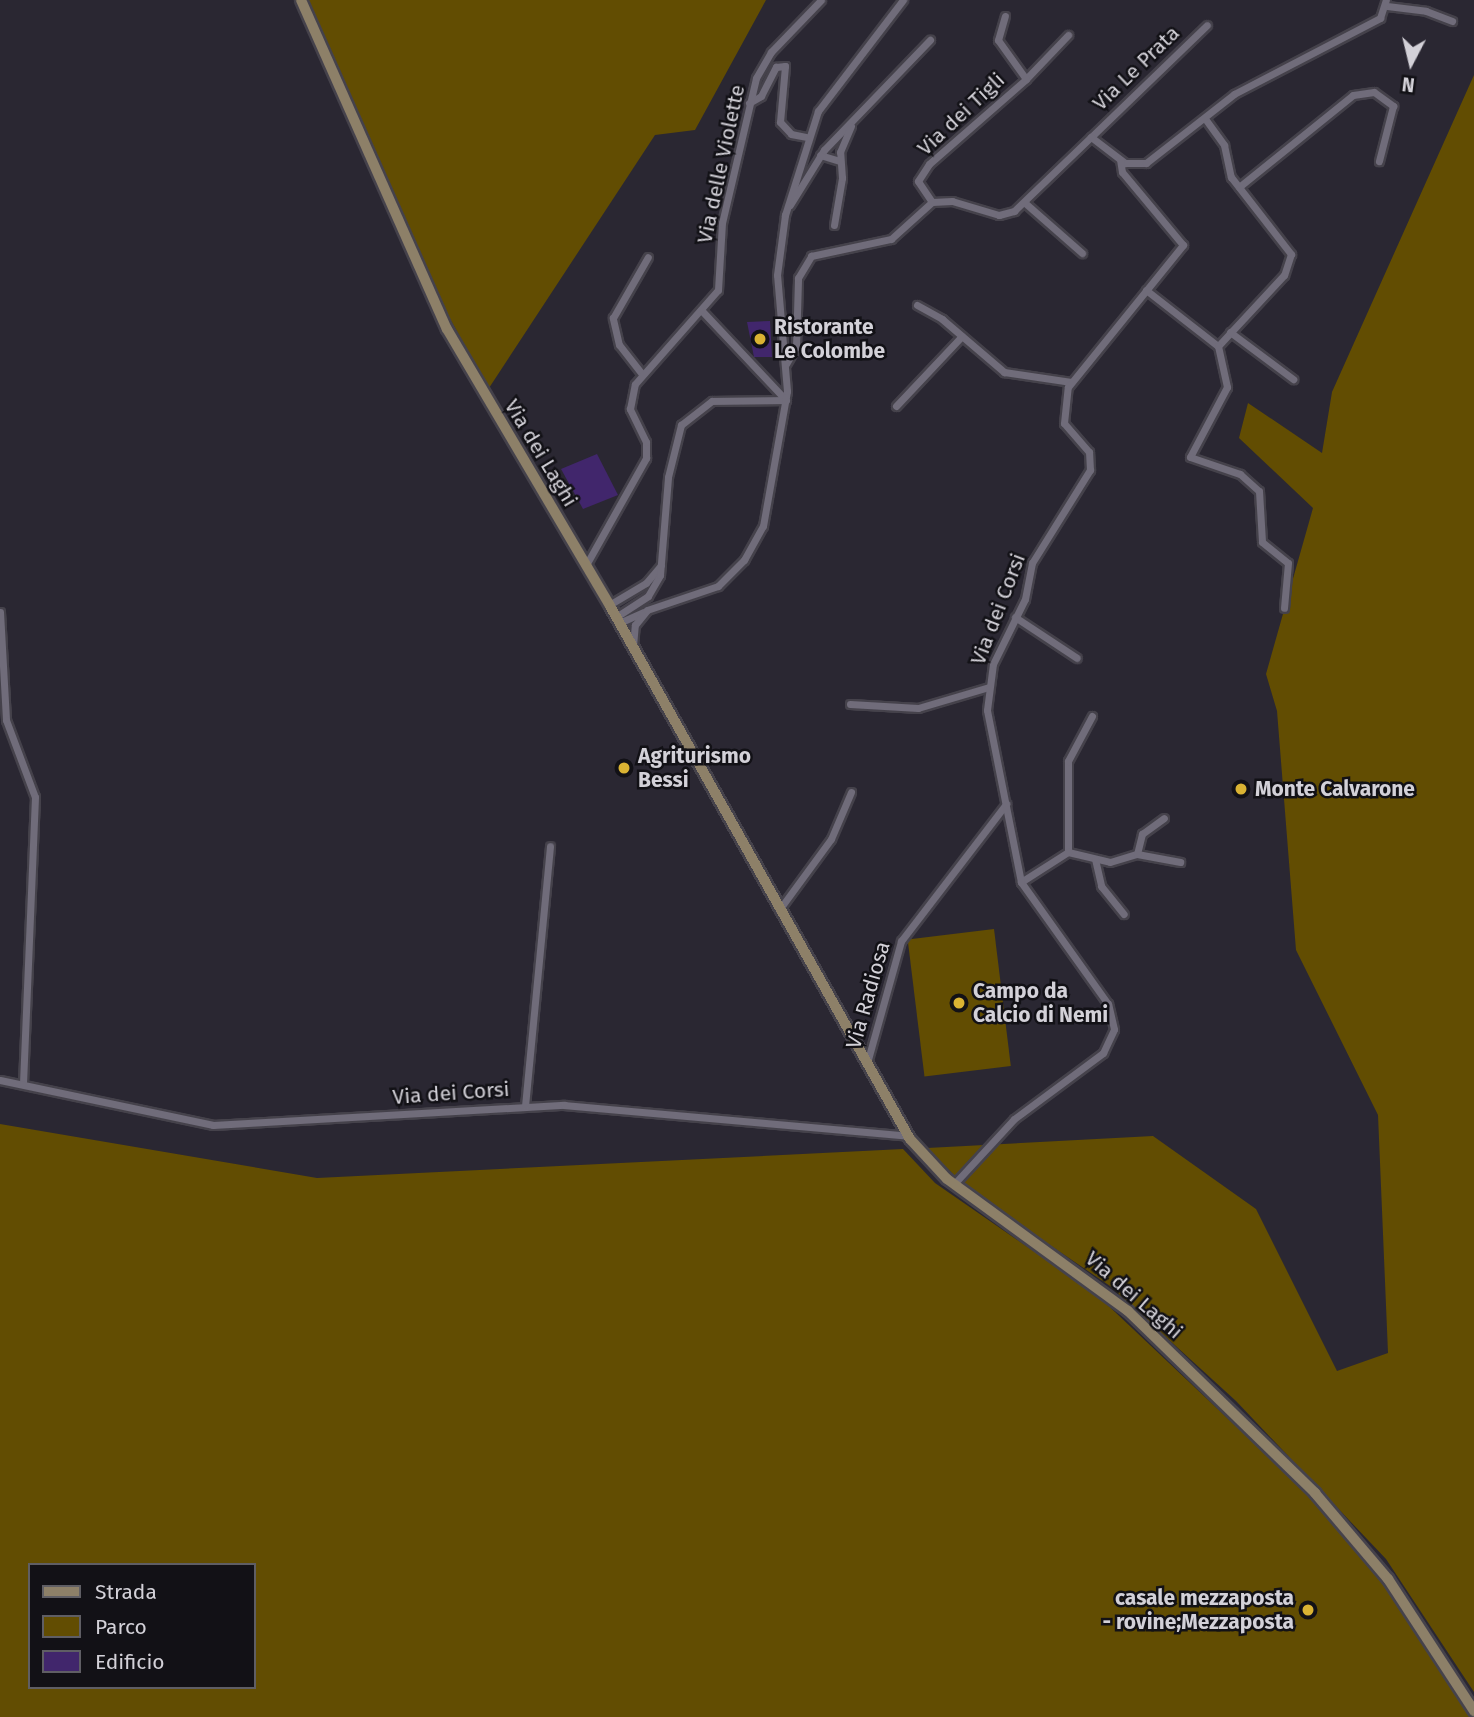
<!DOCTYPE html>
<html>
<head>
<meta charset="utf-8">
<style>
	body { margin:0 }
	#map { position:relative; width:1474px; height:1717px; overflow:hidden; background:#2a2732; font-family:"Fira Sans",sans-serif }
	div>[style] { position:absolute }
	.green>* { inset:0; background:#624d02; transform-origin:0 0 }
	.building>* { inset:0; background:#41266c }
	.roads { filter:drop-shadow(2px 0 #45424b) drop-shadow(-2px 0 #45424b) drop-shadow(0 2px #45424b) drop-shadow(0 -2px #45424b) }
	.street>* { height:7px; margin:-3.5px; padding:0 3.5px; transform-origin:3.5px; border-radius:3.5px; background:#706c7a }
	.secondary>* { height:10px; margin:-5px; padding:0 5px; transform-origin:5px; border-radius:5px; background:#8d8068 }
	.dots>* { width:19px; height:19px; translate:-50% -50%; box-sizing:border-box; border:4px solid #121116; border-radius:50% }
	span { translate:-50% -50%; white-space:nowrap; text-align:center; line-height:1.15; -webkit-text-stroke:5px #121116; paint-order:stroke }
	.street-label { font-size:21px; color:#d3d1d8 }
	.poi-label { font-size:21px; color:#d3d1d8; font-weight:700 }
	.left { translate:0 -50%; text-align:left }
	.right { translate:-100% -50%; text-align:right }
	.legend { position:absolute; left:28px; top:1563px; width:228px; height:126px; box-sizing:border-box; background:#121116; border:2px solid #5f5e64; margin:0; padding:9px 12px; list-style:none; font-size:21px; color:#d3d1d8 }
	.legend li { display:flex; align-items:center; gap:14px; height:35px }
	.legend b { width:35px; border:2px solid #5f5e64 }
	.north { position:absolute; left:1376px; top:28px; width:70px; height:70px; -webkit-text-stroke:5px #121116; paint-order:stroke; rotate:187deg; font-size:19px; font-weight:700; line-height:28px; text-align:center; color:#d3d1d8 }
	.north::after { content:''; display:block; margin:auto; width:24px; height:32px; background:#d3d1d8; clip-path:polygon(50% 0,100% 100%,50% 72%,0 100%) }
</style>
</head>
<body>
<div id="map">
	<div class="green">
		<div style="clip-path:polygon(307px 0,766px 0,695px 130px,655px 135px,489px 388px,432px 287px)"></div>
		<div style="clip-path:polygon(1474px 75px,1474px 1692px,1386px 1559px,1236px 1401px,1110px 1286px,969px 1190px,927px 1148px,1153px 1136px,1256px 1209px,1337px 1371px,1388px 1353px,1378px 1115px,1296px 950px,1277px 711px,1266px 674px,1313px 508px,1239px 438px,1248px 403px,1322px 453px,1332px 392px)"></div>
		<div style="left:994px;top:929px;width:138px;height:87px;rotate:83deg"></div>
		<div style="clip-path:polygon(evenodd,0 1124px,317px 1178px,903px 1149px,935px 1183px,1097px 1295px,1311px 1497px,1384px 1583px,1471px 1717px,0 1717px,0 1124px,30px 1565px,254px 1565px,254px 1687px,30px 1687px,30px 1565px)"></div>
	</div>
	<div class="building">
		<div style="clip-path:polygon(770px 321px,772px 357px,754px 357px,747px 322px)"></div>
		<div style="clip-path:polygon(597px 454px,618px 495px,583px 509px,561px 469px)"></div>
	</div>
	<div class="roads">
		<div class="street">
			<div style="left:1387px;top:6px;width:39px;rotate:7deg"></div>
			<div style="left:1426px;top:11px;width:28px;rotate:21deg"></div>
			<div style="left:1026px;top:79px;width:61px;rotate:-46.3deg"></div>
			<div style="left:749px;top:103px;width:14px;rotate:-30deg"></div>
			<div style="left:761px;top:96px;width:33px;rotate:-63deg"></div>
			<div style="left:776px;top:67px;width:9px;rotate:-6deg"></div>
			<div style="left:785px;top:66px;width:56px;rotate:95.1deg"></div>
			<div style="left:780px;top:122px;width:16px;rotate:47deg"></div>
			<div style="left:791px;top:134px;width:15px;rotate:11deg"></div>
			<div style="left:1206px;top:120px;width:31px;rotate:54deg"></div>
			<div style="left:1224px;top:145px;width:33px;rotate:78deg"></div>
			<div style="left:1231px;top:177px;width:98px;rotate:52.1deg"></div>
			<div style="left:1291px;top:254px;width:22px;rotate:108deg"></div>
			<div style="left:1284px;top:275px;width:97px;rotate:132.9deg"></div>
			<div style="left:1091px;top:137px;width:161px;rotate:-44deg"></div>
			<div style="left:820px;top:155px;width:21px;rotate:17deg"></div>
			<div style="left:1239px;top:187px;width:146px;rotate:-38.9deg"></div>
			<div style="left:1353px;top:95px;width:21px;rotate:-8deg"></div>
			<div style="left:1374px;top:92px;width:24px;rotate:36deg"></div>
			<div style="left:1393px;top:106px;width:57px;rotate:104.3deg"></div>
			<div style="left:932px;top:202px;width:25px;rotate:-124deg"></div>
			<div style="left:918px;top:181px;width:20px;rotate:-57deg"></div>
			<div style="left:929px;top:164px;width:129px;rotate:-41.2deg"></div>
			<div style="left:1026px;top:79px;width:48px;rotate:-125.7deg"></div>
			<div style="left:998px;top:40px;width:25px;rotate:-74deg"></div>
			<div style="left:1025px;top:203px;width:76px;rotate:41.3deg"></div>
			<div style="left:790px;top:205px;width:65px;rotate:-58.3deg"></div>
			<div style="left:824px;top:150px;width:153px;rotate:-46.1deg"></div>
			<div style="left:834px;top:225px;width:48px;rotate:-80.3deg"></div>
			<div style="left:842px;top:178px;width:26px;rotate:-94deg"></div>
			<div style="left:840px;top:152px;width:28px;rotate:-67deg"></div>
			<div style="left:1146px;top:290px;width:91px;rotate:37.9deg"></div>
			<div style="left:1218px;top:346px;width:42px;rotate:77.6deg"></div>
			<div style="left:1227px;top:387px;width:79px;rotate:117.9deg"></div>
			<div style="left:1190px;top:457px;width:53px;rotate:18.8deg"></div>
			<div style="left:1240px;top:474px;width:25px;rotate:42deg"></div>
			<div style="left:1259px;top:491px;width:51px;rotate:86.6deg"></div>
			<div style="left:1262px;top:542px;width:33px;rotate:39deg"></div>
			<div style="left:1288px;top:563px;width:45px;rotate:95.1deg"></div>
			<div style="left:917px;top:305px;width:29px;rotate:29deg"></div>
			<div style="left:942px;top:319px;width:82px;rotate:40.5deg"></div>
			<div style="left:1004px;top:372px;width:68px;rotate:8.5deg"></div>
			<div style="left:703px;top:312px;width:121px;rotate:46.7deg"></div>
			<div style="left:1230px;top:332px;width:79px;rotate:36.7deg"></div>
			<div style="left:786px;top:364px;width:20px;rotate:-60deg"></div>
			<div style="left:796px;top:347px;width:69px;rotate:-88.3deg"></div>
			<div style="left:798px;top:278px;width:26px;rotate:-59deg"></div>
			<div style="left:811px;top:256px;width:82px;rotate:-12deg"></div>
			<div style="left:891px;top:239px;width:55px;rotate:-42.1deg"></div>
			<div style="left:932px;top:202px;width:20px;rotate:-3deg"></div>
			<div style="left:952px;top:201px;width:49px;rotate:16.6deg"></div>
			<div style="left:999px;top:215px;width:16px;rotate:-15deg"></div>
			<div style="left:1014px;top:211px;width:107px;rotate:-43.9deg"></div>
			<div style="left:1091px;top:137px;width:43px;rotate:37.4deg"></div>
			<div style="left:1125px;top:163px;width:21px"></div>
			<div style="left:1146px;top:163px;width:112px;rotate:-38.1deg"></div>
			<div style="left:1234px;top:94px;width:165px;rotate:-27.5deg"></div>
			<div style="left:1380px;top:18px;width:19px;rotate:-72deg"></div>
			<div style="left:642px;top:374px;width:37px;rotate:-128deg"></div>
			<div style="left:619px;top:345px;width:28px;rotate:-103deg"></div>
			<div style="left:613px;top:318px;width:70px;rotate:-60.2deg"></div>
			<div style="left:896px;top:406px;width:96px;rotate:-46.7deg"></div>
			<div style="left:586px;top:565px;width:123px;rotate:-60.7deg"></div>
			<div style="left:646px;top:458px;width:16px;rotate:-90deg"></div>
			<div style="left:646px;top:442px;width:37px;rotate:-116deg"></div>
			<div style="left:630px;top:409px;width:25px;rotate:-79deg"></div>
			<div style="left:635px;top:384px;width:125px;rotate:-48.6deg"></div>
			<div style="left:718px;top:290px;width:67px;rotate:-86.6deg"></div>
			<div style="left:722px;top:223px;width:149px;rotate:-76.8deg"></div>
			<div style="left:756px;top:78px;width:30px;rotate:-60deg"></div>
			<div style="left:771px;top:52px;width:72px;rotate:-46.1deg"></div>
			<div style="left:609px;top:605px;width:43px;rotate:-30.7deg"></div>
			<div style="left:646px;top:583px;width:23px;rotate:-50deg"></div>
			<div style="left:0;top:612px;width:108px;rotate:86.8deg"></div>
			<div style="left:6px;top:720px;width:82px;rotate:69.4deg"></div>
			<div style="left:35px;top:797px;width:285px;rotate:92.4deg"></div>
			<div style="left:616px;top:617px;width:38px;rotate:-33deg"></div>
			<div style="left:648px;top:596px;width:24px;rotate:-60deg"></div>
			<div style="left:660px;top:575px;width:98px;rotate:-85.3deg"></div>
			<div style="left:668px;top:477px;width:54px;rotate:-76deg"></div>
			<div style="left:681px;top:425px;width:39px;rotate:-38deg"></div>
			<div style="left:712px;top:401px;width:74px;rotate:-0.8deg"></div>
			<div style="left:1015px;top:617px;width:74px;rotate:33.5deg"></div>
			<div style="left:619px;top:623px;width:27px;rotate:-24deg"></div>
			<div style="left:633px;top:646px;width:21px;rotate:-85deg"></div>
			<div style="left:635px;top:625px;width:19px;rotate:-51deg"></div>
			<div style="left:647px;top:610px;width:75px;rotate:-18.7deg"></div>
			<div style="left:718px;top:586px;width:37px;rotate:-45deg"></div>
			<div style="left:744px;top:560px;width:39px;rotate:-61deg"></div>
			<div style="left:763px;top:526px;width:137px;rotate:-79.9deg"></div>
			<div style="left:787px;top:391px;width:116px;rotate:-94.9deg"></div>
			<div style="left:777px;top:275px;width:61px;rotate:-82.4deg"></div>
			<div style="left:785px;top:215px;width:109px;rotate:-72.4deg"></div>
			<div style="left:818px;top:111px;width:140px;rotate:-52.6deg"></div>
			<div style="left:850px;top:704px;width:68px;rotate:3.4deg"></div>
			<div style="left:918px;top:708px;width:74px;rotate:-16.5deg"></div>
			<div style="left:1068px;top:852px;width:91px;rotate:-90deg"></div>
			<div style="left:1068px;top:761px;width:51px;rotate:-61.9deg"></div>
			<div style="left:1068px;top:852px;width:43px;rotate:13.4deg"></div>
			<div style="left:1110px;top:862px;width:28px;rotate:-17deg"></div>
			<div style="left:1137px;top:854px;width:44px;rotate:10.5deg"></div>
			<div style="left:1137px;top:854px;width:21px;rotate:-76deg"></div>
			<div style="left:1142px;top:834px;width:27px;rotate:-36deg"></div>
			<div style="left:1095px;top:859px;width:28px;rotate:77deg"></div>
			<div style="left:1101px;top:886px;width:36px;rotate:51deg"></div>
			<div style="left:1021px;top:882px;width:56px;rotate:-32.6deg"></div>
			<div style="left:779px;top:910px;width:88px;rotate:-53.8deg"></div>
			<div style="left:831px;top:839px;width:51px;rotate:-66.9deg"></div>
			<div style="left:867px;top:1063px;width:127px;rotate:-74.4deg"></div>
			<div style="left:901px;top:941px;width:173px;rotate:-52.5deg"></div>
			<div style="left:0;top:1080px;width:218px;rotate:11.9deg"></div>
			<div style="left:213px;top:1125px;width:352px;rotate:-3.3deg"></div>
			<div style="left:564px;top:1105px;width:345px;rotate:5.1deg"></div>
			<div style="left:525px;top:1106px;width:261px;rotate:-84.5deg"></div>
			<div style="left:954px;top:1184px;width:88px;rotate:-47.3deg"></div>
			<div style="left:1014px;top:1119px;width:111px;rotate:-36.6deg"></div>
			<div style="left:1103px;top:1053px;width:26px;rotate:-65deg"></div>
			<div style="left:1114px;top:1029px;width:26px;rotate:-103deg"></div>
			<div style="left:1108px;top:1004px;width:150px;rotate:-125.5deg"></div>
			<div style="left:1021px;top:882px;width:175px;rotate:-101.2deg"></div>
			<div style="left:987px;top:710px;width:46px;rotate:-82.6deg"></div>
			<div style="left:993px;top:664px;width:72px;rotate:-63.8deg"></div>
			<div style="left:1025px;top:599px;width:37px;rotate:-79deg"></div>
			<div style="left:1032px;top:563px;width:110px;rotate:-58.1deg"></div>
			<div style="left:1090px;top:470px;width:18px;rotate:-93deg"></div>
			<div style="left:1089px;top:452px;width:38px;rotate:-131deg"></div>
			<div style="left:1064px;top:423px;width:36px;rotate:-84deg"></div>
			<div style="left:1068px;top:387px;width:183px;rotate:-51deg"></div>
			<div style="left:1183px;top:245px;width:95px;rotate:-129.9deg"></div>
			<div style="left:1122px;top:172px;width:12px;rotate:-99deg"></div>
		</div>
		<div class="secondary">
			<div style="left:301px;top:0;width:360px;rotate:66.1deg"></div>
			<div style="left:447px;top:329px;width:321px;rotate:59.5deg"></div>
			<div style="left:610px;top:606px;width:612px;rotate:60.63deg"></div>
			<div style="left:910px;top:1139px;width:54px;rotate:47.2deg"></div>
			<div style="left:947px;top:1179px;width:224px;rotate:36.1deg"></div>
			<div style="left:1128px;top:1311px;width:261px;rotate:44.2deg"></div>
			<div style="left:1315px;top:1493px;width:113px;rotate:49.7deg"></div>
			<div style="left:1388px;top:1579px;width:158px;rotate:56.9deg"></div>
		</div>
	</div>
	<div class="dots">
		<div style="left:760px;top:339px;background:#dab333"></div>
		<div style="left:624px;top:768px;background:#dab333"></div>
		<div style="left:1241px;top:789px;background:#dab333"></div>
		<div style="left:959px;top:1003px;background:#dab333"></div>
		<div style="left:1308px;top:1610px;background:#dab333"></div>
	</div>
	<div class="street-label">
		<span style="left:1136px;top:68px;rotate:-44deg">Via Le Prata</span>
		<span style="left:961px;top:114px;rotate:-43deg">Via dei Tigli</span>
		<span style="left:721px;top:164px;rotate:-78deg">Via delle Violette</span>
		<span style="left:541px;top:453px;rotate:59deg">Via dei Laghi</span>
		<span style="left:998px;top:609px;rotate:-69deg">Via dei Corsi</span>
		<span style="left:868px;top:995px;rotate:-74deg">Via Radiosa</span>
		<span style="left:451px;top:1093px;rotate:-4deg">Via dei Corsi</span>
		<span style="left:1134px;top:1295px;rotate:41deg">Via dei Laghi</span>
	</div>
	<div class="poi-label">
		<span class="left" style="left:774px;top:339px">Ristorante<br>Le Colombe</span>
		<span class="left" style="left:638px;top:768px">Agriturismo<br>Bessi</span>
		<span class="left" style="left:1255px;top:789px">Monte Calvarone</span>
		<span class="left" style="left:973px;top:1003px">Campo da<br>Calcio di Nemi</span>
		<span class="right" style="left:1294px;top:1610px">casale mezzaposta<br>- rovine;Mezzaposta</span>
	</div>
	<ul class="legend">
	<li><b style="height:9px;background:#8d8068"></b>Strada</li>
	<li><b style="height:19px;background:#624d02"></b>Parco</li>
	<li><b style="height:19px;background:#41266c"></b>Edificio</li>
	</ul>
	<div class="north">N</div>
</div>
</body>
</html>
